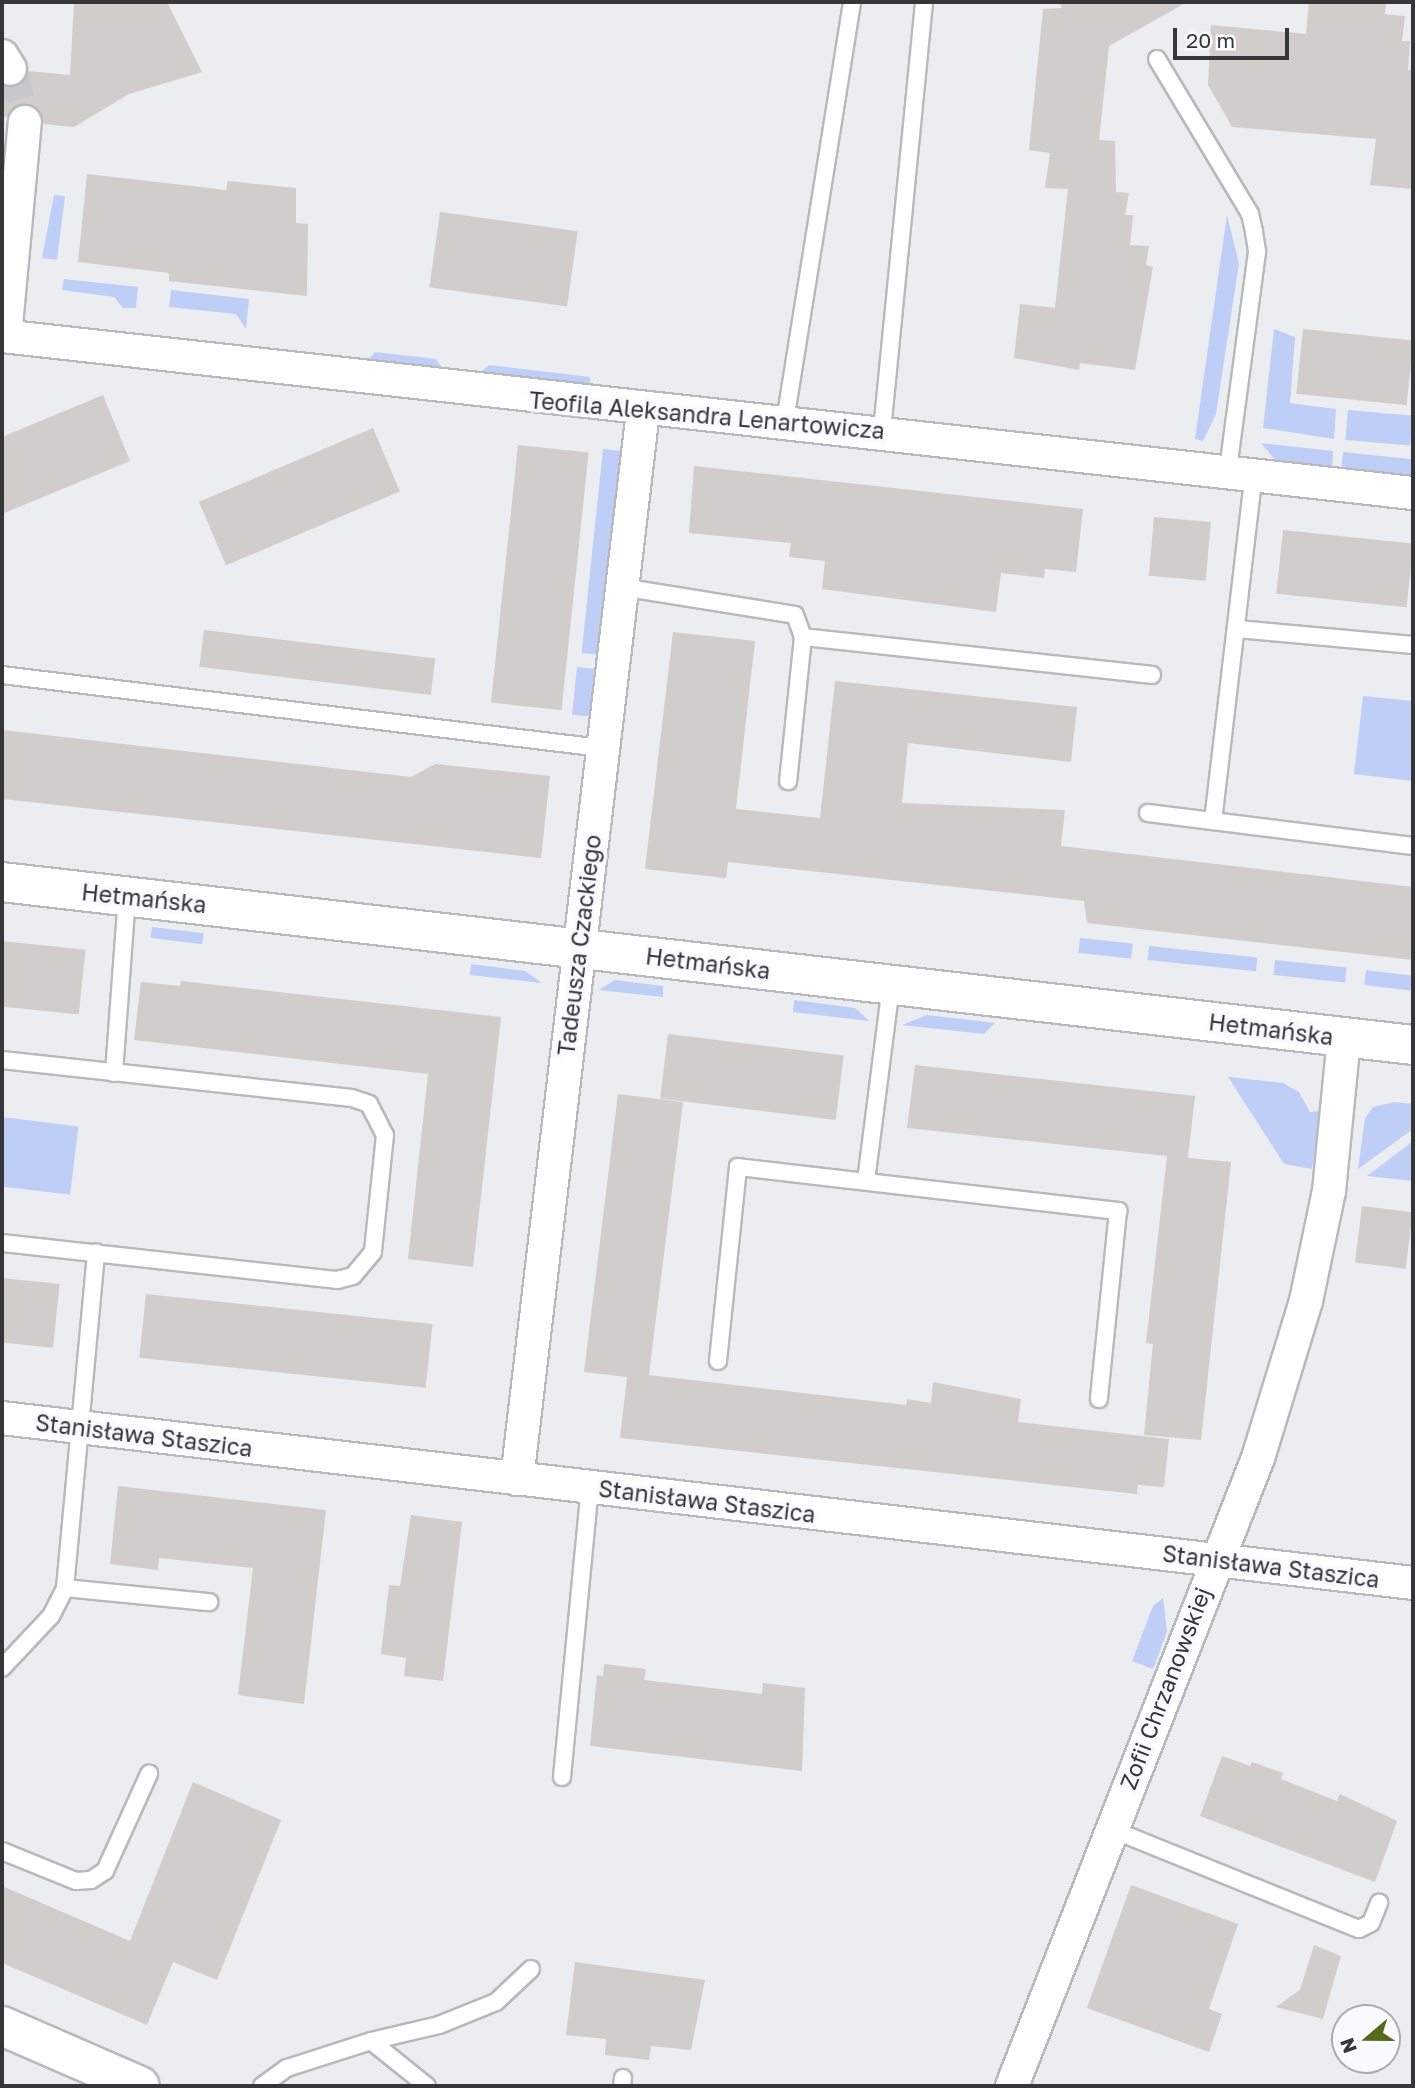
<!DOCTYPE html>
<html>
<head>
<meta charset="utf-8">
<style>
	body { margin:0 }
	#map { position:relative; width:1415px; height:2088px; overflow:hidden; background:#ebedf0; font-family:"Golos Text",sans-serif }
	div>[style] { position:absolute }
	.green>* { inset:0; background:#bfcef6; transform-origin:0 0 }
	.building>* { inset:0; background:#d1cdcb; transform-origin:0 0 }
	.street-tunnel>* { height:32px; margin-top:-16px; transform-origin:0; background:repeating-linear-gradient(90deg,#c7c8cb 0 32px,transparent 0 48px) }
	.roads { filter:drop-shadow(2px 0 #b7b9bc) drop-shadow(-2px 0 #b7b9bc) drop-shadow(0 2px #b7b9bc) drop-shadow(0 -2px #b7b9bc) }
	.lane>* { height:16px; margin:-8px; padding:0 8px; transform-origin:8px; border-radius:8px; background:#fff }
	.street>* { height:32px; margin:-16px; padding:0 16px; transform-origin:16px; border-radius:16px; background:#fff }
	.secondary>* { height:38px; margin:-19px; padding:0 19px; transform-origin:19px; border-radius:19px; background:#fff }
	span { translate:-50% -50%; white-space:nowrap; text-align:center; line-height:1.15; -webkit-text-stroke:7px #f8fafe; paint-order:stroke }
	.street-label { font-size:23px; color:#363638 }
	.frame { position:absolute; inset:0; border:4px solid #363638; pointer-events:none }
	.north { position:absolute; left:1331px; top:2004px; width:70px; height:70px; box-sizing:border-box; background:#f8fafe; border:2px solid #aaacaf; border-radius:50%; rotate:250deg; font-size:19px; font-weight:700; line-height:28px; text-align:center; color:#363638 }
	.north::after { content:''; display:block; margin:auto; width:24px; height:32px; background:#546a18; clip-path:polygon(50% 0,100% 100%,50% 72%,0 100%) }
	.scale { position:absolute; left:1173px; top:28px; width:116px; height:32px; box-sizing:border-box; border:4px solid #363638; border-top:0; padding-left:9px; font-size:21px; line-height:24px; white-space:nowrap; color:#363638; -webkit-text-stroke:5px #f8fafe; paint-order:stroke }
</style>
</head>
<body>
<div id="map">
	<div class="green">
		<div style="clip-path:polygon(54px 195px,65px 196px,57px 260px,42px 258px)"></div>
		<div style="clip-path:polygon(1227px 215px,1239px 263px,1216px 414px,1203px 441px,1195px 439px)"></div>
		<div style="clip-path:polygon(64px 279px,138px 287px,136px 308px,123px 308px,114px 297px,62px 290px)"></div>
		<div style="clip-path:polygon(171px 290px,249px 299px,246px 329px,236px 314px,169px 307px)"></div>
		<div style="clip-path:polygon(1274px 329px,1295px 337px,1290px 403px,1336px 409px,1334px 439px,1263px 428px)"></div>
		<div style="clip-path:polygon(375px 352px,436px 359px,445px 372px,365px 363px)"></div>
		<div style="clip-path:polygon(489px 365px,590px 377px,590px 389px,476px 376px)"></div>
		<div style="left:1348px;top:410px;width:65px;height:30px;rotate:5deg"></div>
		<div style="clip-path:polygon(1261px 443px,1333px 451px,1332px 470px,1277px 462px)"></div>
		<div style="left:603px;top:449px;width:19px;height:205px;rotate:6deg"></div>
		<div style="left:1343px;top:452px;width:70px;height:19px;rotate:6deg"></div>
		<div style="left:577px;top:667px;width:18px;height:48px;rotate:6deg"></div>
		<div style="clip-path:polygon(1363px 696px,1413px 701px,1413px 781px,1354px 774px)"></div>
		<div style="left:152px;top:927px;width:52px;height:11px;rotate:7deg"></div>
		<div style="left:1080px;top:938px;width:53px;height:15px;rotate:6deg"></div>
		<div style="left:1149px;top:946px;width:109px;height:14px;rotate:6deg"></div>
		<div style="left:1275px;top:960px;width:72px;height:15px;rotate:6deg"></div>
		<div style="clip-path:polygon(471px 964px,525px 971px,542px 983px,470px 975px)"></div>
		<div style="left:1366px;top:970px;width:47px;height:15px;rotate:7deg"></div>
		<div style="clip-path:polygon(615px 980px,663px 986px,663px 997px,599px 990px)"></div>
		<div style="clip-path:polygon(794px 1000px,855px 1008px,869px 1021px,793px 1012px)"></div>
		<div style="clip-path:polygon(927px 1015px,995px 1023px,984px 1034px,902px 1025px)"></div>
		<div style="clip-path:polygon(1228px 1077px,1283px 1083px,1299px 1092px,1310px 1112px,1320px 1111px,1312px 1169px,1284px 1164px)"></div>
		<div style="clip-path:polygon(1394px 1102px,1413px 1104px,1413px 1129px,1358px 1169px,1365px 1118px,1373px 1107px)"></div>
		<div style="left:2px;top:1117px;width:77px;height:69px;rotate:7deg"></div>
		<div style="clip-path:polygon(1413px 1141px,1413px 1181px,1367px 1176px)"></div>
		<div style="clip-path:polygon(1163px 1598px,1167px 1632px,1153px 1669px,1132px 1661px,1153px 1606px)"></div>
	</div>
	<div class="building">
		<div style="clip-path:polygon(74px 2px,167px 2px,202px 72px,129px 94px,74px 127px,43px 124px,27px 104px,2px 119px,2px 85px,19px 85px,28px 71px,70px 75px)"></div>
		<div style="clip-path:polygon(1059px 2px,1187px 2px,1109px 46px,1099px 140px,1115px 141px,1116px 192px,1129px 193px,1125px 215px,1133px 215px,1130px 245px,1149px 246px,1146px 265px,1153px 267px,1135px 370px,1080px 363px,1079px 370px,1014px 358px,1020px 304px,1055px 308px,1068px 189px,1045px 188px,1050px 153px,1029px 150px,1043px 9px,1062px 8px)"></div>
		<div style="clip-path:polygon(1309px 2px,1386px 2px,1385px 14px,1405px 16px,1402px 41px,1410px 41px,1408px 70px,1413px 70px,1413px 189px,1370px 185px,1376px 139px,1232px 127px,1208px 85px,1211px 25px,1306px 34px)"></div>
		<div style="clip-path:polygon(87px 174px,226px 190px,228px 181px,296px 188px,296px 223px,308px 224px,307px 296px,169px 281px,169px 273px,78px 262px)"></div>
		<div style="left:440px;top:212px;width:139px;height:76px;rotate:8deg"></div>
		<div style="left:1303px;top:329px;width:111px;height:65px;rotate:6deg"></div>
		<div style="clip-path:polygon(103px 395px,130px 461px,2px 514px,2px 437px)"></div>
		<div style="left:373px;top:428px;width:69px;height:189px;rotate:67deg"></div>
		<div style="left:518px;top:445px;width:71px;height:259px;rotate:6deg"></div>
		<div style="clip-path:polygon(694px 466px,1083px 509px,1076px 572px,1045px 569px,1044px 578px,1001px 573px,996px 612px,822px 589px,825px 561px,789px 557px,791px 543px,689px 533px)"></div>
		<div style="left:1154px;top:517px;width:57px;height:59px;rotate:5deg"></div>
		<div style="left:1283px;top:530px;width:131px;height:64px;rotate:6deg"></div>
		<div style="left:204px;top:630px;width:233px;height:37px;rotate:7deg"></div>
		<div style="clip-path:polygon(673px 632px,755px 641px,736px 809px,820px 818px,835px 681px,1077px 707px,1071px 762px,908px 743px,902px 803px,1065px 810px,1061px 846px,1413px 887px,1413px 960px,1087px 923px,1084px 901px,728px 862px,726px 878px,645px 869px)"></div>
		<div style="clip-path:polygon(2px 730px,411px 777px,435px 764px,550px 776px,541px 858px,2px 799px)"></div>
		<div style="left:2px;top:941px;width:84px;height:65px;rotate:6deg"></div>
		<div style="clip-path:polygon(181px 981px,501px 1017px,473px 1267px,408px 1259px,428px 1074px,134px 1040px,141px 982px,180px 986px)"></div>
		<div style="left:668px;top:1034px;width:177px;height:65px;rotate:7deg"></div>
		<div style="clip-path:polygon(915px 1065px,1195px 1096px,1188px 1158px,1231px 1162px,1201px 1440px,1144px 1435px,1153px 1344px,1146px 1343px,1167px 1156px,907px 1128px)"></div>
		<div style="clip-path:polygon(618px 1094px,683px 1102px,649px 1375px,906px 1405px,907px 1399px,931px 1403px,933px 1382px,1021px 1399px,1018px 1422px,1169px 1439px,1164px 1487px,1138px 1485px,1137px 1494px,620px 1438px,627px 1377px,584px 1372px)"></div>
		<div style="left:1362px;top:1206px;width:51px;height:57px;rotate:7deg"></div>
		<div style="left:2px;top:1278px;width:58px;height:64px;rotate:6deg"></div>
		<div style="left:146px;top:1294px;width:288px;height:64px;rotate:6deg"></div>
		<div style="clip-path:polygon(118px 1486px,326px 1510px,304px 1704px,238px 1695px,253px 1568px,159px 1558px,158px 1570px,110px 1564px)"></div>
		<div style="clip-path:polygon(411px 1515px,462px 1522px,443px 1681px,404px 1676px,406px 1658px,381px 1654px,389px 1585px,400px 1586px)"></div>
		<div style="clip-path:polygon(604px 1664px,646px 1669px,644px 1680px,762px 1694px,763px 1683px,805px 1688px,802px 1771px,590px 1746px,597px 1675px,603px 1676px)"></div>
		<div style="clip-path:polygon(1222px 1756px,1250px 1766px,1252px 1762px,1283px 1773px,1281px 1779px,1337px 1801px,1340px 1794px,1397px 1821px,1375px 1882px,1200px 1816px)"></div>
		<div style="clip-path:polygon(193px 1782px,281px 1820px,217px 1980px,173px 1962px,147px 2025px,2px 1963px,2px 1886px,130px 1941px)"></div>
		<div style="clip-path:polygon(1131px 1885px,1238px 1924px,1209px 2009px,1222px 2014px,1209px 2052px,1087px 2008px)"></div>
		<div style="clip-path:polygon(1314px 1945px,1341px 1956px,1323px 2019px,1276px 2007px,1300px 1990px)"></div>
		<div style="clip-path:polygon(575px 1962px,705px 1980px,691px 2050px,651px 2046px,649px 2060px,605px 2055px,606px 2039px,566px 2035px)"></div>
	</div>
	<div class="street-tunnel">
		<div style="left:10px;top:69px;width:55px;rotate:74.2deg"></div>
	</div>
	<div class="roads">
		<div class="lane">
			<div style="left:1157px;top:59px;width:181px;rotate:59deg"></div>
			<div style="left:1250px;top:214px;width:18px;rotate:77deg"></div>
			<div style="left:1254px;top:232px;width:20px;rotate:81deg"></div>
			<div style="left:1257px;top:252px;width:220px;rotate:97.6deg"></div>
			<div style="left:785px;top:421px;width:424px;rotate:-80.9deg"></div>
			<div style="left:882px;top:431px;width:431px;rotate:-84.4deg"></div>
			<div style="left:621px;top:587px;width:176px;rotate:9.1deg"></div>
			<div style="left:795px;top:615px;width:23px;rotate:70deg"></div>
			<div style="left:803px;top:637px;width:145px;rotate:95.9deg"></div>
			<div style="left:1237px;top:629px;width:177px;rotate:5.2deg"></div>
			<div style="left:803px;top:637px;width:351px;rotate:6.2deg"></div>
			<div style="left:2px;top:675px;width:603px;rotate:6.95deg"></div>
			<div style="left:1148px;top:813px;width:267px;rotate:7.1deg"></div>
			<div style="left:1213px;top:821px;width:350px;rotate:-83.3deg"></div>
			<div style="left:2px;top:1060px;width:352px;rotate:6.2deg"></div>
			<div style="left:352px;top:1098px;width:18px;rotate:19deg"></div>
			<div style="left:369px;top:1104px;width:35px;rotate:63deg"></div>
			<div style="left:385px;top:1135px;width:118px;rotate:95.9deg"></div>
			<div style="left:373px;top:1252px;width:31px;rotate:130deg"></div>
			<div style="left:353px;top:1276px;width:16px;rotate:166deg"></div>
			<div style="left:337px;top:1280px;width:337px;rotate:-173.7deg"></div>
			<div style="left:114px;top:1073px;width:177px;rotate:-85.8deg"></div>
			<div style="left:866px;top:1181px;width:198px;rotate:-82.7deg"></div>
			<div style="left:718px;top:1361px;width:195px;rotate:-84.1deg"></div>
			<div style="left:738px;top:1167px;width:383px;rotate:6.6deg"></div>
			<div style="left:1118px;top:1211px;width:189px;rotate:95.8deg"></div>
			<div style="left:65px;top:1588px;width:145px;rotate:5.6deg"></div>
			<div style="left:2px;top:1668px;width:71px;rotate:-46.7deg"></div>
			<div style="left:51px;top:1616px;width:31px;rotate:-63deg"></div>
			<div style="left:65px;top:1588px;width:337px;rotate:-84.7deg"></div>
			<div style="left:562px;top:1777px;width:291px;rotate:-84.5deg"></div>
			<div style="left:1111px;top:1829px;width:267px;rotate:22deg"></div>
			<div style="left:1359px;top:1929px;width:13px;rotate:-27deg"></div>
			<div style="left:1371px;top:1923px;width:22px;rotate:-68deg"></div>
			<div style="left:2px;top:1851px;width:80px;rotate:22.1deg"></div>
			<div style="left:76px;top:1881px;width:15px;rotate:-4deg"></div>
			<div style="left:91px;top:1880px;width:17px;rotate:-33deg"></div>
			<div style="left:105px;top:1871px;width:107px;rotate:-65.6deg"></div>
			<div style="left:371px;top:2041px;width:70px;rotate:-13.2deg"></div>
			<div style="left:439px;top:2025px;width:61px;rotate:-22deg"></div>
			<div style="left:496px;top:2002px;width:48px;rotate:-43.3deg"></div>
			<div style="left:262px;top:2086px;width:31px;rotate:-36deg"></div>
			<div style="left:287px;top:2068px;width:88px;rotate:-17.8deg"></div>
			<div style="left:371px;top:2041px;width:72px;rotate:38.8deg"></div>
			<div style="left:622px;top:2086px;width:8px;rotate:-83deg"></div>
		</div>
		<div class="street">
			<div style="left:2px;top:56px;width:15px;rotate:58deg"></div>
			<div style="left:2px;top:336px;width:1420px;rotate:6.35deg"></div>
			<div style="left:5px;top:336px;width:215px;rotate:-84.7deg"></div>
			<div style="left:2px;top:1418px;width:1421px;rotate:6.67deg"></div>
			<div style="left:517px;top:1479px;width:1074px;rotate:-83.27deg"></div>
			<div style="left:1012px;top:2086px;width:674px;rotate:-68.61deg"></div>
			<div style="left:1258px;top:1458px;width:164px;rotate:-73deg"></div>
			<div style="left:1306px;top:1301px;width:112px;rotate:-78.2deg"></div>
			<div style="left:1329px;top:1191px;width:155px;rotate:-84.4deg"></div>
		</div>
		<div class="secondary">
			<div style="left:2px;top:882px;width:1420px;rotate:6.59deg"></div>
			<div style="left:2px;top:2026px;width:150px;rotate:23.5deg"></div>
		</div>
	</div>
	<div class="street-label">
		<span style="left:707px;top:415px;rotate:5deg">Teofila Aleksandra Lenartowicza</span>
		<span style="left:144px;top:898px;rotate:6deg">Hetmańska</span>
		<span style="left:579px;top:945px;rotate:-83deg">Tadeusza Czackiego</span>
		<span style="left:708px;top:963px;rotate:7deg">Hetmańska</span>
		<span style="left:1271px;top:1029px;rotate:7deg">Hetmańska</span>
		<span style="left:144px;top:1435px;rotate:7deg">Stanisława Staszica</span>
		<span style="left:707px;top:1501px;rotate:7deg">Stanisława Staszica</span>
		<span style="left:1271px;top:1566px;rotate:7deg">Stanisława Staszica</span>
		<span style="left:1165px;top:1688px;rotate:-69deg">Zofii Chrzanowskiej</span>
	</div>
	<div class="frame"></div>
	<div class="north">N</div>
	<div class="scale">20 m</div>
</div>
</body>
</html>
